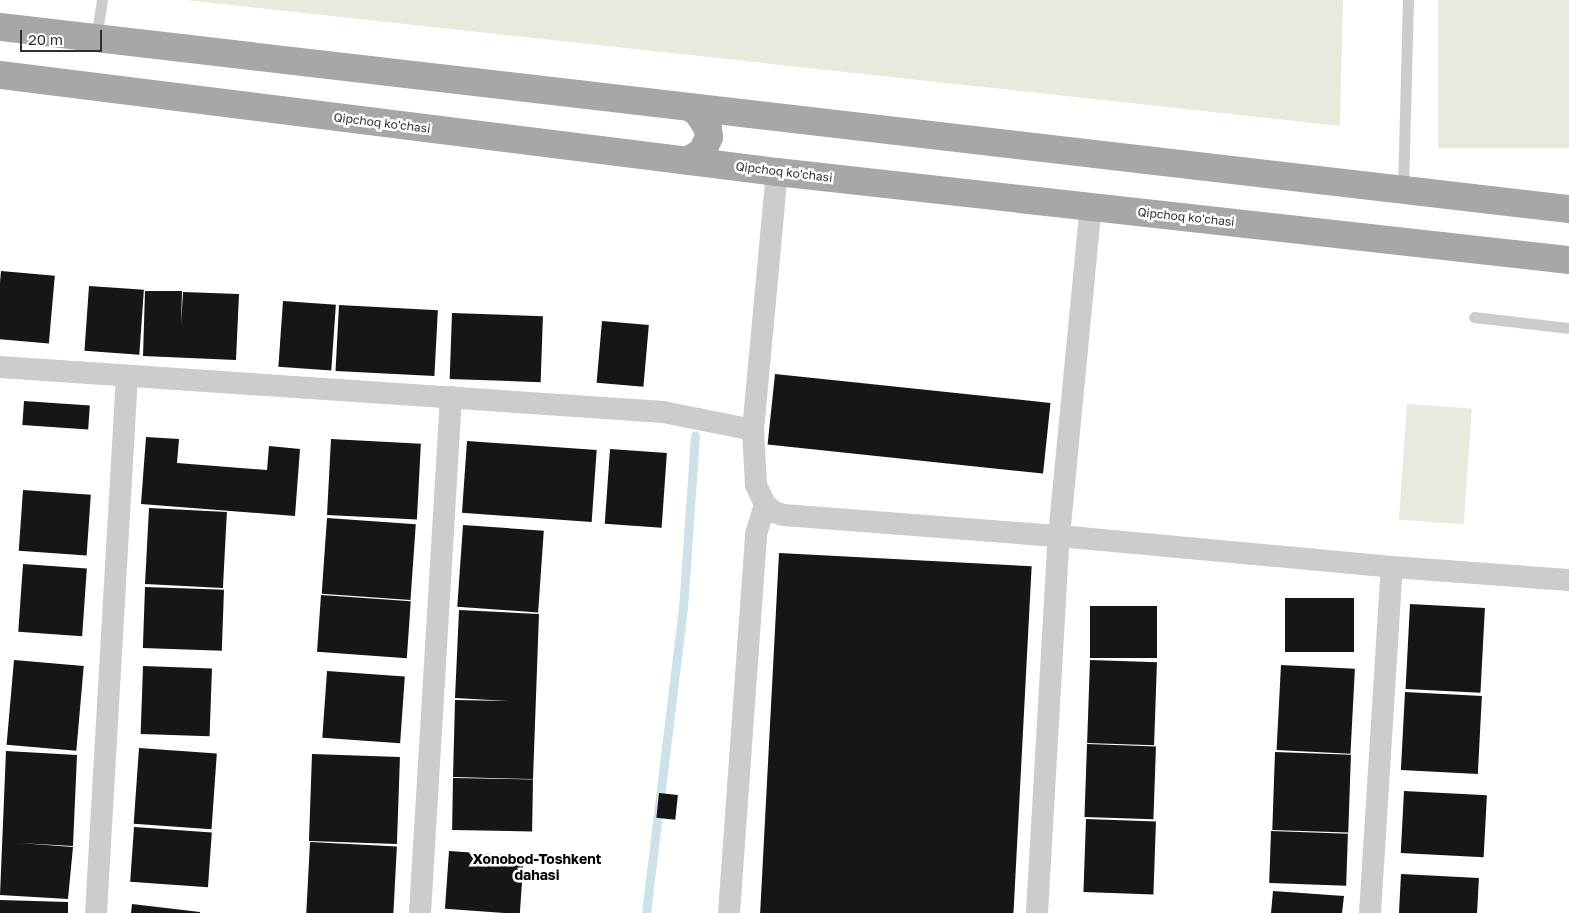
<!DOCTYPE html>
<html>
<head>
<meta charset="utf-8">
<style>
	body { margin:0 }
	#map { position:relative; width:1569px; height:913px; overflow:hidden; background:#fff; font-family:"Golos Text",sans-serif }
	div>[style] { position:absolute }
	.green>* { inset:0; background:#e6ebde; transform-origin:0 0 }
	.stream>* { height:9px; margin:-4.5px; padding:0 4.5px; transform-origin:4.5px; border-radius:4.5px; background:#cce1e8 }
	.building>* { inset:0; background:#161616; transform-origin:0 0 }
	.service>* { height:11px; margin:-5.5px; padding:0 5.5px; transform-origin:5.5px; border-radius:5.5px; background:#ccc }
	.minor>* { height:22px; margin:-11px; padding:0 11px; transform-origin:11px; border-radius:11px; background:#ccc }
	.primary>* { height:28px; margin:-14px; padding:0 14px; transform-origin:14px; border-radius:14px; background:#a7a7a7 }
	span { translate:-50% -50%; white-space:nowrap; text-align:center; line-height:1.15; -webkit-text-stroke:5px #fff; paint-order:stroke }
	.street-label { font-size:12px; color:#2f2f2f }
	.neighbourhood-label { font-size:14px; color:#000; font-weight:700 }
	.scale { position:absolute; left:20px; top:30px; width:82px; height:22px; box-sizing:border-box; border:2px solid #2f2f2f; border-top:0; padding-left:6px; font-size:15px; line-height:18px; white-space:nowrap; color:#2f2f2f; -webkit-text-stroke:4px #fff; paint-order:stroke }
</style>
</head>
<body>
<div id="map">
	<div class="green">
		<div style="clip-path:polygon(186px 0,1343px 0,1340px 126px)"></div>
		<div style="left:1438px;top:0;width:131px;height:148px"></div>
		<div style="left:1407px;top:404px;width:65px;height:116px;rotate:4deg"></div>
	</div>
	<div class="stream">
		<div style="left:646px;top:913px;width:307px;rotate:-83.1deg"></div>
		<div style="left:683px;top:608px;width:173px;rotate:-86deg"></div>
	</div>
	<div class="building">
		<div style="left:1px;top:271px;width:54px;height:68px;rotate:5deg"></div>
		<div style="left:89px;top:286px;width:55px;height:65px;rotate:4deg"></div>
		<div style="clip-path:polygon(145px 291px,182px 291px,181px 325px,183px 292px,239px 294px,236px 360px,143px 356px)"></div>
		<div style="left:283px;top:301px;width:53px;height:66px;rotate:4deg"></div>
		<div style="left:339px;top:305px;width:99px;height:66px;rotate:3deg"></div>
		<div style="left:452px;top:313px;width:91px;height:66px;rotate:2deg"></div>
		<div style="left:602px;top:321px;width:47px;height:62px;rotate:5deg"></div>
		<div style="left:775px;top:374px;width:277px;height:71px;rotate:6deg"></div>
		<div style="left:24px;top:401px;width:66px;height:24px;rotate:4deg"></div>
		<div style="clip-path:polygon(146px 437px,179px 439px,177px 463px,267px 470px,269px 446px,300px 449px,295px 516px,141px 504px)"></div>
		<div style="left:331px;top:439px;width:90px;height:76px;rotate:3deg"></div>
		<div style="left:467px;top:441px;width:130px;height:72px;rotate:4deg"></div>
		<div style="left:610px;top:449px;width:57px;height:75px;rotate:4deg"></div>
		<div style="left:23px;top:490px;width:68px;height:61px;rotate:4deg"></div>
		<div style="left:149px;top:508px;width:78px;height:76px;rotate:3deg"></div>
		<div style="left:327px;top:518px;width:89px;height:76px;rotate:4deg"></div>
		<div style="left:463px;top:525px;width:81px;height:82px;rotate:4deg"></div>
		<div style="left:779px;top:553px;width:253px;height:361px;rotate:3deg"></div>
		<div style="left:23px;top:564px;width:64px;height:68px;rotate:4deg"></div>
		<div style="left:145px;top:587px;width:79px;height:61px;rotate:2deg"></div>
		<div style="left:321px;top:595px;width:90px;height:57px;rotate:4deg"></div>
		<div style="left:1285px;top:598px;width:69px;height:54px"></div>
		<div style="left:1410px;top:604px;width:75px;height:85px;rotate:3deg"></div>
		<div style="left:1157px;top:606px;width:52px;height:67px;rotate:90deg"></div>
		<div style="clip-path:polygon(459px 610px,539px 614px,533px 779px,453px 777px,455px 700px,509px 701px,455px 698px)"></div>
		<div style="left:14px;top:660px;width:70px;height:85px;rotate:5deg"></div>
		<div style="left:1090px;top:660px;width:67px;height:83px;rotate:2deg"></div>
		<div style="left:1281px;top:665px;width:74px;height:85px;rotate:3deg"></div>
		<div style="left:143px;top:666px;width:69px;height:68px;rotate:2deg"></div>
		<div style="left:327px;top:671px;width:78px;height:67px;rotate:4deg"></div>
		<div style="left:1405px;top:692px;width:77px;height:78px;rotate:3deg"></div>
		<div style="left:1087px;top:744px;width:69px;height:73px;rotate:2deg"></div>
		<div style="left:139px;top:748px;width:78px;height:76px;rotate:4deg"></div>
		<div style="clip-path:polygon(6px 751px,77px 755px,73px 846px,19px 843px,73px 847px,68px 899px,0 895px)"></div>
		<div style="left:1275px;top:752px;width:76px;height:78px;rotate:2deg"></div>
		<div style="left:312px;top:754px;width:88px;height:87px;rotate:2deg"></div>
		<div style="left:453px;top:778px;width:80px;height:52px;rotate:1deg"></div>
		<div style="left:1404px;top:791px;width:83px;height:62px;rotate:3deg"></div>
		<div style="left:659px;top:793px;width:19px;height:25px;rotate:6deg"></div>
		<div style="left:1086px;top:819px;width:70px;height:73px;rotate:2deg"></div>
		<div style="left:134px;top:827px;width:78px;height:55px;rotate:4deg"></div>
		<div style="left:1271px;top:831px;width:77px;height:52px;rotate:2deg"></div>
		<div style="left:310px;top:842px;width:87px;height:71px;rotate:3deg"></div>
		<div style="left:449px;top:851px;width:75px;height:58px;rotate:4deg"></div>
		<div style="left:1401px;top:874px;width:78px;height:39px;rotate:3deg"></div>
		<div style="clip-path:polygon(1273px 891px,1344px 896px,1342px 913px,1271px 913px)"></div>
		<div style="clip-path:polygon(0 900px,68px 902px,68px 913px,0 913px)"></div>
		<div style="clip-path:polygon(132px 904px,200px 912px,200px 913px,131px 913px)"></div>
	</div>
	<div class="service">
		<div style="left:96px;top:38px;width:38px;rotate:-81deg"></div>
		<div style="left:1403px;top:190px;width:190px;rotate:-88.5deg"></div>
		<div style="left:1474px;top:317px;width:96px;rotate:6.6deg"></div>
	</div>
	<div class="minor">
		<div style="left:0;top:367px;width:665px;rotate:3.88deg"></div>
		<div style="left:663px;top:412px;width:92px;rotate:11.3deg"></div>
		<div style="left:753px;top:430px;width:55px;rotate:86.9deg"></div>
		<div style="left:756px;top:485px;width:21px;rotate:65deg"></div>
		<div style="left:765px;top:504px;width:12px;rotate:42deg"></div>
		<div style="left:774px;top:512px;width:10px;rotate:17deg"></div>
		<div style="left:784px;top:515px;width:276px;rotate:4.4deg"></div>
		<div style="left:1059px;top:536px;width:334px;rotate:5.3deg"></div>
		<div style="left:1392px;top:567px;width:177px;rotate:4.2deg"></div>
		<div style="left:753px;top:430px;width:259px;rotate:-84.7deg"></div>
		<div style="left:96px;top:913px;width:538px;rotate:-86.7deg"></div>
		<div style="left:420px;top:913px;width:517px;rotate:-86.56deg"></div>
		<div style="left:729px;top:913px;width:380px;rotate:-85.9deg"></div>
		<div style="left:756px;top:534px;width:31px;rotate:-73deg"></div>
		<div style="left:1037px;top:913px;width:378px;rotate:-86.7deg"></div>
		<div style="left:1059px;top:536px;width:332px;rotate:-84.5deg"></div>
		<div style="left:1370px;top:913px;width:347px;rotate:-86.4deg"></div>
	</div>
	<div class="primary">
		<div style="left:0;top:27px;width:1580px;rotate:6.62deg"></div>
		<div style="left:0;top:75px;width:783px;rotate:7.12deg"></div>
		<div style="left:777px;top:172px;width:797px;rotate:6.34deg"></div>
		<div style="left:687px;top:161px;width:17px;rotate:-31deg"></div>
		<div style="left:702px;top:152px;width:17px;rotate:-65deg"></div>
		<div style="left:709px;top:137px;width:8px;rotate:-97deg"></div>
		<div style="left:708px;top:129px;width:17px;rotate:-121deg"></div>
		<div style="left:699px;top:114px;width:11px;rotate:-142deg"></div>
	</div>
	<div class="street-label">
		<span style="left:382px;top:123px;rotate:7deg">Qipchoq ko'chasi</span>
		<span style="left:784px;top:172px;rotate:7deg">Qipchoq ko'chasi</span>
		<span style="left:1186px;top:217px;rotate:6deg">Qipchoq ko'chasi</span>
	</div>
	<div class="neighbourhood-label">
		<span style="left:537px;top:867px">Xonobod-Toshkent<br>dahasi</span>
	</div>
	<div class="scale">20 m</div>
</div>
</body>
</html>
